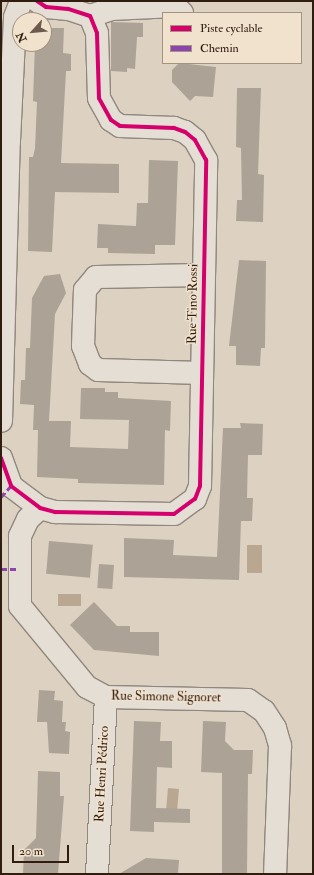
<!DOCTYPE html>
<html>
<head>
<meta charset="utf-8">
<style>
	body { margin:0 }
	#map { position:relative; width:314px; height:875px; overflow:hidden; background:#ddd1c1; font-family:"IM FELL Double Pica",serif }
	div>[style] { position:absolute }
	.water>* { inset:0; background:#baa791; transform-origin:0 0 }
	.building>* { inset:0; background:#aca296; transform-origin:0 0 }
	.roads { filter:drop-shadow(1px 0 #91877d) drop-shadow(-1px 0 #91877d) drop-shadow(0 1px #91877d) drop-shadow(0 -1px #91877d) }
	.minor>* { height:22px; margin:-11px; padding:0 11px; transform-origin:11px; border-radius:11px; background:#e5ded5 }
	.quiet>* { height:3px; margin-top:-1.5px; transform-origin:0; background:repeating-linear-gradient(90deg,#8e44ad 0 6px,transparent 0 9px) }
	.cycleway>* { height:4px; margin:-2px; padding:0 2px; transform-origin:2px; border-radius:2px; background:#d6006c }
	span { translate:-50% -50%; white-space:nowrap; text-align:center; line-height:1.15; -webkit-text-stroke:3px #f1e2ce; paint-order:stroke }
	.street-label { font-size:13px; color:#311c10 }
	.frame { position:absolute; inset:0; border:2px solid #311c10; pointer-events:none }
	.legend { position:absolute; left:162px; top:12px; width:140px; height:52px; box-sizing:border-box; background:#f1e2ce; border:1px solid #a49382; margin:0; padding:5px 7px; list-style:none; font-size:12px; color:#311c10 }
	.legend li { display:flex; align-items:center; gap:8px; height:20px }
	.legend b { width:20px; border:1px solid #a49382 }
	.north { position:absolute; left:12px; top:12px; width:40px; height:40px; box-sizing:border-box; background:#f1e2ce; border:1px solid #a49382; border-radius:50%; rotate:243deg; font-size:11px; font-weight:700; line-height:16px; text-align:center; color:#311c10 }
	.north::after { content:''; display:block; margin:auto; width:14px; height:18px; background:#6d5b4e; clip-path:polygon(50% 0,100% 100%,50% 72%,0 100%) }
	.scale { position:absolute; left:12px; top:845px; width:57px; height:18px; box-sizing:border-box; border:2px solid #311c10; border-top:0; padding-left:5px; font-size:12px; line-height:14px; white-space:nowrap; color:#311c10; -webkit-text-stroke:3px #f1e2ce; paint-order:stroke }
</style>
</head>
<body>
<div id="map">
	<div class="water">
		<div style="left:247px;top:545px;width:15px;height:28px"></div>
		<div style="left:58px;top:594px;width:23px;height:12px"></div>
		<div style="left:168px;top:788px;width:11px;height:23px;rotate:5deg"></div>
	</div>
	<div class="building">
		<div style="clip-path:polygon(111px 22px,143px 23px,143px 37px,137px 37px,135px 69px,127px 68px,127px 72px,111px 71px)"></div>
		<div style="clip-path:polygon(44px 28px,64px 28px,63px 53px,71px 54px,71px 71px,66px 71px,61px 163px,119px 164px,119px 193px,55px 192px,52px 252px,28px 251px,29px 157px,33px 157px,35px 148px,37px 102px,33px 101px,35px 44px,44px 44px)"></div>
		<div style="clip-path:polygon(179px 63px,216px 67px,213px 97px,195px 96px,190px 101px,172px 82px,172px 70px)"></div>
		<div style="clip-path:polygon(237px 88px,261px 88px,258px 174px,264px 175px,263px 222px,236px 221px,237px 200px,242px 200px,241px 148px,236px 147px)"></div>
		<div style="clip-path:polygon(149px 160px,178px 161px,175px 245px,155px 245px,155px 254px,108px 253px,108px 248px,97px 248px,98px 224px,136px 226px,137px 203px,148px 203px)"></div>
		<div style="clip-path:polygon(239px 260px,266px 261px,265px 348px,261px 348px,260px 366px,236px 365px,236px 346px,229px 346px)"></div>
		<div style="clip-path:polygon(60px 274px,66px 293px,55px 314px,49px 421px,71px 421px,70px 447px,128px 449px,129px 420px,80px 419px,81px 388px,105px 388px,105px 392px,118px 392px,118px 398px,171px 401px,170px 431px,165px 430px,164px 485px,78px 483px,78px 479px,37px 477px,38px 430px,33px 430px,34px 405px,20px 404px,21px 380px,25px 380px,26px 348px,30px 348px,32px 298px,44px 276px)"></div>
		<div style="clip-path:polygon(240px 423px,263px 424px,262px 455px,248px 455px,247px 498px,253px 498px,252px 521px,241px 521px,239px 580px,124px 577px,124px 538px,174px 540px,173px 555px,217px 557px,223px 428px,241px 428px)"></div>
		<div style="left:49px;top:541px;width:44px;height:33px;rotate:5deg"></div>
		<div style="left:99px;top:564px;width:15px;height:24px;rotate:4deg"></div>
		<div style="clip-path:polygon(94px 602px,117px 626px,130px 626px,130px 632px,159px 632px,159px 656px,94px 650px,70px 625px)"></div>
		<div style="clip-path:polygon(39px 690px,55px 691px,54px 700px,63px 701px,62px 722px,66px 722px,65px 731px,70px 732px,69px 754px,49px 753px,47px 722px,37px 722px)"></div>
		<div style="clip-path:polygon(134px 721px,161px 722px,160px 741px,172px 741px,172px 768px,157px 767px,156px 808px,190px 809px,190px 823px,154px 822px,154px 832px,130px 831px)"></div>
		<div style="clip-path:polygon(203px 721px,226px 722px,225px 741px,234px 750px,253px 750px,252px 774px,248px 774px,247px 874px,222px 874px,222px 773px,201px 772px)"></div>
		<div style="clip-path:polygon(38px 771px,60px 772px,60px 796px,64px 796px,58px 874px,23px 874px,24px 850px,36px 838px)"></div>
		<div style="clip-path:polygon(146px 858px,179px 860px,178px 874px,119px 874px)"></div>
	</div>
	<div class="roads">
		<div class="minor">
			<div style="left:90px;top:16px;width:22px;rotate:-18deg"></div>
			<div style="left:111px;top:9px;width:64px;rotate:-2.7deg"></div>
			<div style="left:175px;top:6px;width:10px;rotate:45deg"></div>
			<div style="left:202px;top:373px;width:104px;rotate:-178.3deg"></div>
			<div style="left:98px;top:370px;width:10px;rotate:-143deg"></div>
			<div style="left:90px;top:364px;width:19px;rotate:-111deg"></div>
			<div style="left:83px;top:346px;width:56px;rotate:-88deg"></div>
			<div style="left:85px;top:290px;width:17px;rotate:-50deg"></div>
			<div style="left:96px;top:277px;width:107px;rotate:-1.1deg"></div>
			<div style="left:1px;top:421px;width:280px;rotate:-88.4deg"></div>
			<div style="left:9px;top:141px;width:124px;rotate:-87.2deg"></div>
			<div style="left:15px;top:17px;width:17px;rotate:-69deg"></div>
			<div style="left:1px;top:458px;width:30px;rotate:70deg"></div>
			<div style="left:11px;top:486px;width:36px;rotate:37deg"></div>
			<div style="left:40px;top:508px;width:16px;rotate:15deg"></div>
			<div style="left:55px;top:512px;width:119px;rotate:1deg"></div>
			<div style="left:174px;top:514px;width:26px;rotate:-36deg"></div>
			<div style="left:195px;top:499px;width:14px;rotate:-69deg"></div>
			<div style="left:200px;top:486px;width:326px;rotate:-88.9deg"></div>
			<div style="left:206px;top:160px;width:23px;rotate:-119deg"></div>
			<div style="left:195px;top:140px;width:13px;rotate:-141deg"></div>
			<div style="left:185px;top:132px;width:12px;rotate:-160deg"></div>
			<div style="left:174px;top:128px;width:54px;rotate:-177.9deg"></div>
			<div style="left:120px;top:126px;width:11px;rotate:-146deg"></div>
			<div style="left:111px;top:120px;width:25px;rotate:-119deg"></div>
			<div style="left:99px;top:98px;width:65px;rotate:-91.8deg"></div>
			<div style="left:97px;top:33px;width:18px;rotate:-112deg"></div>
			<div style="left:90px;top:16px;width:23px;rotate:-162deg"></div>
			<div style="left:68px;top:9px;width:22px;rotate:-175deg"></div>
			<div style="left:46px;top:7px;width:11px;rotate:-146deg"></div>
			<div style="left:40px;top:508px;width:16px;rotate:137deg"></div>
			<div style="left:28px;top:519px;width:19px;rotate:115deg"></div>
			<div style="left:20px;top:536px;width:70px;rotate:90deg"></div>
			<div style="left:20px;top:606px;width:105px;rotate:50.4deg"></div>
			<div style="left:87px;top:687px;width:21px;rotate:28deg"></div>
			<div style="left:106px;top:697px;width:142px;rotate:1.2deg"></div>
			<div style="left:248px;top:700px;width:19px;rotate:35deg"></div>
			<div style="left:264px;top:711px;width:20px;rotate:57deg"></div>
			<div style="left:275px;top:728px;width:19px;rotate:74deg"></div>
			<div style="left:280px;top:746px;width:128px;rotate:92.2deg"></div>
			<div style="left:97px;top:874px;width:177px;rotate:-87.1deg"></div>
		</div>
	</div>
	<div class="quiet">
		<div style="left:1px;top:497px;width:15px;rotate:-48deg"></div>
		<div style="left:1px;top:569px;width:17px"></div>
	</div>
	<div class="cycleway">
		<div style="left:1px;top:458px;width:30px;rotate:70deg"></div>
		<div style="left:11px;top:486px;width:36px;rotate:37deg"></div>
		<div style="left:40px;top:508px;width:16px;rotate:15deg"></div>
		<div style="left:55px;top:512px;width:119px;rotate:1deg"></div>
		<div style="left:174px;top:514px;width:26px;rotate:-36deg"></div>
		<div style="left:195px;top:499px;width:14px;rotate:-69deg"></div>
		<div style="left:200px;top:486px;width:326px;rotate:-88.9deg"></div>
		<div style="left:206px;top:160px;width:23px;rotate:-119deg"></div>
		<div style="left:195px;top:140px;width:13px;rotate:-141deg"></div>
		<div style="left:185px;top:132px;width:12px;rotate:-160deg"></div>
		<div style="left:174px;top:128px;width:54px;rotate:-177.9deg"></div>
		<div style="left:120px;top:126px;width:11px;rotate:-146deg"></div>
		<div style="left:111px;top:120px;width:25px;rotate:-119deg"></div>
		<div style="left:99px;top:98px;width:65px;rotate:-91.8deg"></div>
		<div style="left:97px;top:33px;width:18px;rotate:-112deg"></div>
		<div style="left:90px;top:16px;width:23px;rotate:-162deg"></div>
		<div style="left:68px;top:9px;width:22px;rotate:-175deg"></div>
		<div style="left:46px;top:7px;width:11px;rotate:-146deg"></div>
	</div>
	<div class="street-label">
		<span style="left:193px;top:304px;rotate:-89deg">Rue Tino Rossi</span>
		<span style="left:166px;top:697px;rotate:1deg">Rue Simone Signoret</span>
		<span style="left:102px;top:774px;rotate:-87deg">Rue Henri Pédrico</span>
	</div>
	<div class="frame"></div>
	<ul class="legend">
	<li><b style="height:5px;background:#d6006c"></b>Piste cyclable</li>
	<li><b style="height:5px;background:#8e44ad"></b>Chemin</li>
	</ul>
	<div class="north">N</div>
	<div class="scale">20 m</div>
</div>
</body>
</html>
